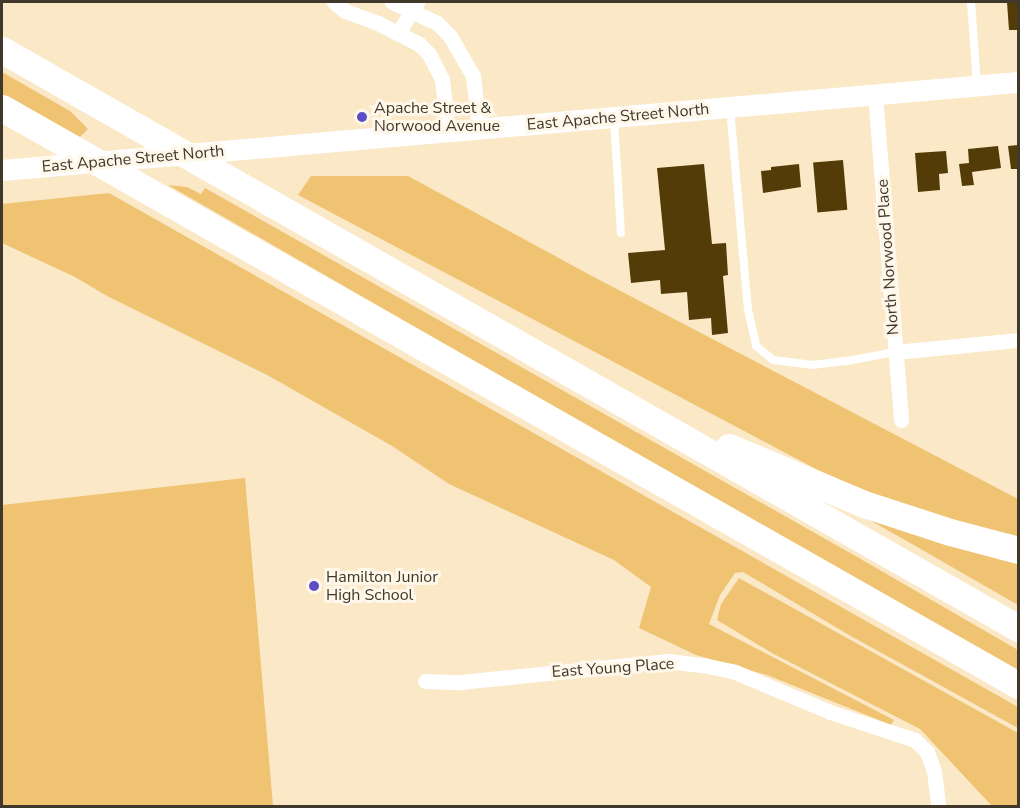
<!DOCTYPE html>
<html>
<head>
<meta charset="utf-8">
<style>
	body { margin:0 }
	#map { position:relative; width:1020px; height:808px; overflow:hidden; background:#fbe8c7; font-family:"Nunito Sans",sans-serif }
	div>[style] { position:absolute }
	.green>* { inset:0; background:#efc371 }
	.building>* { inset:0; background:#533c08; transform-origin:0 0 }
	.service>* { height:8px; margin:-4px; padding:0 4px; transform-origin:4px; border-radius:4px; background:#fff }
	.minor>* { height:15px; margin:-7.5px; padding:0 7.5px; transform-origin:7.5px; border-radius:7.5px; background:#fff }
	.secondary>* { height:21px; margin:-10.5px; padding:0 10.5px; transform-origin:10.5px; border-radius:10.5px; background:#fff }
	.motorway>* { height:27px; margin:-13.5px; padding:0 13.5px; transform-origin:13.5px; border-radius:13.5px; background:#fff }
	.dots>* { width:16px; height:16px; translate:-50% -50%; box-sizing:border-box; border:3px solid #fef7ea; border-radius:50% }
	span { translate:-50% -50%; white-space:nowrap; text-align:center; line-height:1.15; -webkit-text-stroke:6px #fef7ea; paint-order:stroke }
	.poi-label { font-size:16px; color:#40382b }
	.left { translate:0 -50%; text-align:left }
	.street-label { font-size:16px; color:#40382b }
	.frame { position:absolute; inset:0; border:3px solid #40382b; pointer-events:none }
</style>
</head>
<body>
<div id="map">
	<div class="green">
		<div style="clip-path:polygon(2px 72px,70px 111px,88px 129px,79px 138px,2px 94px)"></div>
		<div style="clip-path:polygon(311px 176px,408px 176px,590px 275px,1018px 499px,1018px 538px,936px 518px,852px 488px,298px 195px)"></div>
		<div style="clip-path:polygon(168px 185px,187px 187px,201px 194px,205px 188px,852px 554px,1018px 650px,1018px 670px,860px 582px)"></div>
		<div style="clip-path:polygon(109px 193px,1018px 707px,1018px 728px,849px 635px,743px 572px,735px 573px,720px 595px,709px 624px,894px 720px,891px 725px,767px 675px,696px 655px,639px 628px,651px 587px,614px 560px,449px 484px,392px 446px,269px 376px,107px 296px,75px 277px,2px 243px,2px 204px)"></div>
		<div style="clip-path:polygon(245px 478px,273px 806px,2px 806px,2px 505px)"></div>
		<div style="clip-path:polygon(859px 514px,1018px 558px,1018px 605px,912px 544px)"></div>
		<div style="clip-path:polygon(739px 578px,1018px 733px,1018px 806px,992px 806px,920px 729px,772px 653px,717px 620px,721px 604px)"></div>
	</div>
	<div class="building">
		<div style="clip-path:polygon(1007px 2px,1018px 2px,1018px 30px,1009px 30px)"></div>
		<div style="clip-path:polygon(1018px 145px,1018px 169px,1011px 169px,1008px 146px)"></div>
		<div style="clip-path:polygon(998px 146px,1001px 168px,972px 172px,974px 185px,962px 186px,959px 164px,969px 163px,968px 149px)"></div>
		<div style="clip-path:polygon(946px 151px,948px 173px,939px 174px,940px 190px,918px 192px,915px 153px)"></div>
		<div style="left:843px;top:160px;width:50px;height:30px;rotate:85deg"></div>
		<div style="clip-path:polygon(704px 164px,712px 244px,726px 243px,728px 275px,723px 276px,728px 333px,712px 335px,711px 318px,689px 320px,687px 292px,661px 294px,660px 280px,631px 283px,628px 253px,665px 250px,657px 168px)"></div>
		<div style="clip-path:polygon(799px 164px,801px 187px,763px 193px,761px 171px,771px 170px,771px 167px)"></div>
	</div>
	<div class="service">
		<div style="left:971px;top:2px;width:82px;rotate:85.8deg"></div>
		<div style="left:730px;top:108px;width:203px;rotate:84.9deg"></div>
		<div style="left:748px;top:310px;width:37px;rotate:77deg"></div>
		<div style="left:756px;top:346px;width:22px;rotate:39deg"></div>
		<div style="left:773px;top:360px;width:39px;rotate:7deg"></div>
		<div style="left:812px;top:365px;width:35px;rotate:-7deg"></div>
		<div style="left:847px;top:361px;width:49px;rotate:-10.6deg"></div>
		<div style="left:614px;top:119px;width:114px;rotate:86.5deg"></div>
	</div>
	<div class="minor">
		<div style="left:334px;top:2px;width:14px;rotate:39deg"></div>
		<div style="left:345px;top:11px;width:35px;rotate:20deg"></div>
		<div style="left:378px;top:23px;width:46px;rotate:27.1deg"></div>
		<div style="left:419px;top:44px;width:14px;rotate:45deg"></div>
		<div style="left:429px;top:54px;width:28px;rotate:63deg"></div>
		<div style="left:442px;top:79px;width:52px;rotate:83.4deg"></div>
		<div style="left:392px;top:2px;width:50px;rotate:25deg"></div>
		<div style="left:437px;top:23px;width:18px;rotate:45deg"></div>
		<div style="left:450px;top:36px;width:46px;rotate:60.1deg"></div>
		<div style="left:473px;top:76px;width:53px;rotate:83.5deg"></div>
		<div style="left:398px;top:33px;width:36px;rotate:-58deg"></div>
		<div style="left:875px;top:95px;width:326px;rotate:85.4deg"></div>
		<div style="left:895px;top:352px;width:124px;rotate:-5.6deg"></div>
		<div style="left:425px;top:681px;width:35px;rotate:2deg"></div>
		<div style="left:460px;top:682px;width:209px;rotate:-5.8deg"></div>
		<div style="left:668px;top:661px;width:35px;rotate:7deg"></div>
		<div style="left:703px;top:665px;width:33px;rotate:12deg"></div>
		<div style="left:735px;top:672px;width:103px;rotate:22.8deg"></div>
		<div style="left:830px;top:712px;width:89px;rotate:18.2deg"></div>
		<div style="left:915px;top:740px;width:17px;rotate:45deg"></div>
		<div style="left:927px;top:752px;width:20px;rotate:70deg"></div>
		<div style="left:934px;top:771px;width:35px;rotate:83deg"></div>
	</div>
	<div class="secondary">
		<div style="left:2px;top:170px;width:1020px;rotate:-4.95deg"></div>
	</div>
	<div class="motorway">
		<div style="left:2px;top:50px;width:1169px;rotate:29.64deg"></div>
		<div style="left:2px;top:108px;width:1168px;rotate:29.59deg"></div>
		<div style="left:729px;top:447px;width:147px;rotate:22.9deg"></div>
		<div style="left:864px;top:504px;width:90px;rotate:18deg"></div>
		<div style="left:950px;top:532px;width:70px;rotate:14.8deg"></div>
	</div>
	<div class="dots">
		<div style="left:362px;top:117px;background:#5d4dc5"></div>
		<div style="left:314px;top:586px;background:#5d4dc5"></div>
	</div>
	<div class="poi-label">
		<span class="left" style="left:374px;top:117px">Apache Street &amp;<br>Norwood Avenue</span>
		<span class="left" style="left:326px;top:586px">Hamilton Junior<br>High School</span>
	</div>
	<div class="street-label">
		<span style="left:618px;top:117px;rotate:-5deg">East Apache Street North</span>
		<span style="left:133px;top:159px;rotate:-5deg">East Apache Street North</span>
		<span style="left:888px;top:257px;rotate:-94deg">North Norwood Place</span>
		<span style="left:613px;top:668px;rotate:-4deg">East Young Place</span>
	</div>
	<div class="frame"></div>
</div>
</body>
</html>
